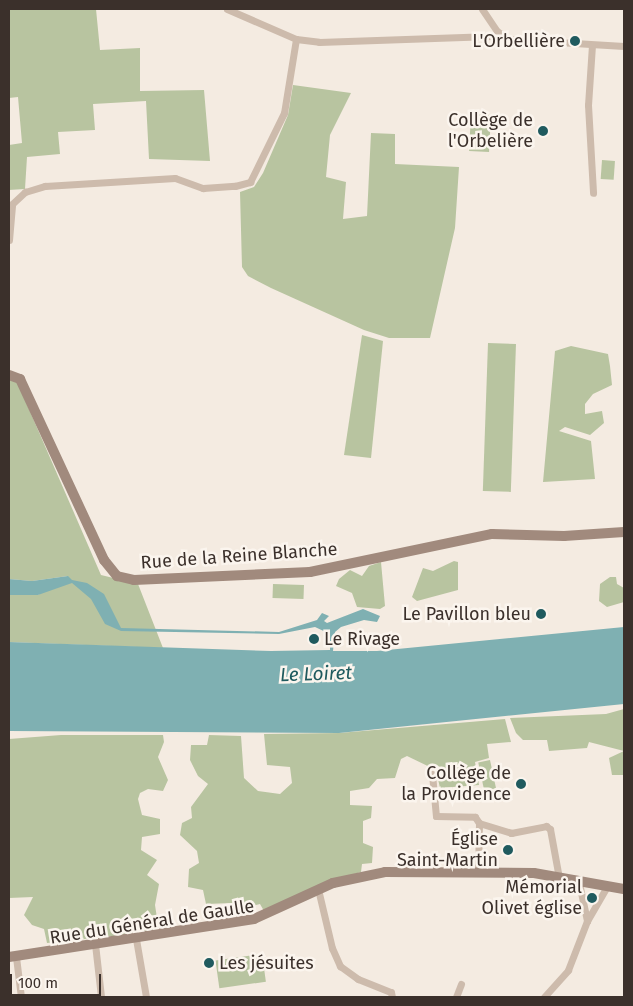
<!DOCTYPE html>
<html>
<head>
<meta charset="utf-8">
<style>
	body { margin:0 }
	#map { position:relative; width:633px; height:1006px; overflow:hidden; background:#f4ebe1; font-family:"Fira Sans",sans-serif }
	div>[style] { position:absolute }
	.green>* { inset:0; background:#b8c4a0; transform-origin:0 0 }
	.water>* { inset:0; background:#7fb0b2 }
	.street>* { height:7px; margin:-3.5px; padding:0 3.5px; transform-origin:3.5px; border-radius:3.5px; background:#cdbbac }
	.secondary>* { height:10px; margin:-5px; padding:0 5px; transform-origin:5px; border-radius:5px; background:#a18a7d }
	.dots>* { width:14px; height:14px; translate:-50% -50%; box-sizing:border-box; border:2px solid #fbf5ee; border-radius:50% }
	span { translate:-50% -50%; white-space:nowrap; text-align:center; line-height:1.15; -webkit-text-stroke:5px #fbf5ee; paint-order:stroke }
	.poi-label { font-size:18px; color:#3b302b }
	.right { translate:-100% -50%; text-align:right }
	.left { translate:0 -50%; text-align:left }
	.street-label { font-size:18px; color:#3b302b }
	.water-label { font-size:19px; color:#1f5a5e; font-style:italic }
	.frame { position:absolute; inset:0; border:10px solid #3b302b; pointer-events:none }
	.scale { position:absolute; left:10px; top:974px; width:91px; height:22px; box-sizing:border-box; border:2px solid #3b302b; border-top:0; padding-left:6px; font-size:15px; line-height:18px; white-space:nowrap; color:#3b302b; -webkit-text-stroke:4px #fbf5ee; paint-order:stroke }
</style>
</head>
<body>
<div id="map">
	<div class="green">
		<div style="clip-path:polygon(9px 9px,96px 9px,100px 50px,140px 48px,140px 91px,204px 90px,210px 161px,149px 159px,146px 101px,93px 104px,95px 130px,58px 132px,60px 154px,27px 157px,25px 189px,9px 190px,9px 145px,22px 143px,18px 97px,9px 98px)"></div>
		<div style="clip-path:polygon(293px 85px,351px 93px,330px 135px,326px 177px,346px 182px,343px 219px,367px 216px,371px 133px,395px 134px,395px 164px,459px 167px,455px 228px,430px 338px,389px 338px,364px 330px,271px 288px,248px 276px,242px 267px,240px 192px,254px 187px,263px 173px,288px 115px)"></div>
		<div style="left:471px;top:114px;width:20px;height:37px;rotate:3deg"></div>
		<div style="left:602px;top:160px;width:13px;height:19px;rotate:4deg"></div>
		<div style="clip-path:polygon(362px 335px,383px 341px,371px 458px,344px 455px)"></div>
		<div style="left:488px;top:343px;width:28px;height:148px;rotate:2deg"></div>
		<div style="clip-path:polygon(571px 346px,608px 354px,610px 366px,612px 385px,593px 394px,585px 404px,585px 414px,602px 411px,604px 423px,590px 435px,565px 427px,559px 431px,591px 441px,595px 479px,543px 482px,555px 351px)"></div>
		<div style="clip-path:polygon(15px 377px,101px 575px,138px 584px,163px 648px,9px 642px,9px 595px,38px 595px,68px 576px,32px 581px,9px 579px,9px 378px)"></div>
		<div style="clip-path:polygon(454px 561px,458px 562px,458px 590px,417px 601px,412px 597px,423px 568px,433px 571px)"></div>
		<div style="clip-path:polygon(381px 562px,385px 606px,380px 609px,357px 607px,352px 593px,336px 586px,339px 579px,350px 570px,362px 576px,369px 566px)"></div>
		<div style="clip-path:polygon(610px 577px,616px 577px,617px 584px,624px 588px,624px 602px,607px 607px,599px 601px,600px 584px)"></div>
		<div style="left:273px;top:584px;width:31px;height:14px;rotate:2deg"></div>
		<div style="clip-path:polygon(624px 709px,624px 751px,589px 742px,587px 748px,549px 751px,547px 740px,523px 740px,516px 733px,510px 718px,606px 714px)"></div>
		<div style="clip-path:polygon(505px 719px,511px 742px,487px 744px,489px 758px,475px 762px,479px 785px,440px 788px,436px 770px,407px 756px,401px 759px,395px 778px,377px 779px,369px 788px,350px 791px,350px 805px,372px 806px,371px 818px,363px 821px,363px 843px,373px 847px,372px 863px,362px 864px,361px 872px,328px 882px,264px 911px,260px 904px,234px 910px,232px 903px,206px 904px,203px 890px,188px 887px,189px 869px,199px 863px,197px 851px,180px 835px,182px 823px,192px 818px,191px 807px,208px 784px,198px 776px,190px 760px,191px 745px,207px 745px,209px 735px,241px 736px,244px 778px,258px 791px,280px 794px,292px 783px,290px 767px,267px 765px,264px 734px,339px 733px)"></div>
		<div style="clip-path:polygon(61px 735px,163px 735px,164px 742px,158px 757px,168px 780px,163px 791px,148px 789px,140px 793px,138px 799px,142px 815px,160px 819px,160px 834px,142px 837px,141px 850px,157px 860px,147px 875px,159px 884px,155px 905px,159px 931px,47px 943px,44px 929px,32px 925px,24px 915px,33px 897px,9px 898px,9px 739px)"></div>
		<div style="clip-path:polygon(624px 751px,624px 775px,612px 775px,609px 758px)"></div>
		<div style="left:490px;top:760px;width:29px;height:12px;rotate:78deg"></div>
		<div style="left:262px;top:954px;width:28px;height:47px;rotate:82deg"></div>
	</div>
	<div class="water">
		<div style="clip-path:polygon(68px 576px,72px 580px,87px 583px,104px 594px,121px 628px,279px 632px,317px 620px,322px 613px,329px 616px,324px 621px,327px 623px,363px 609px,380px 616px,377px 622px,364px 620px,341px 627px,335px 632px,333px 651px,377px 651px,624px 627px,624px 704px,339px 733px,9px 731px,9px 642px,271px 651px,330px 650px,330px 634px,315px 627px,279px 634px,121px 631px,105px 624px,91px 599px,72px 583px,38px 595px,9px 595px,9px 579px,32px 581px)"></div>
	</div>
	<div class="street">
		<div style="left:227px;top:9px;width:75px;rotate:23.5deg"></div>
		<div style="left:296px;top:39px;width:23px;rotate:7deg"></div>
		<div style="left:319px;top:42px;width:173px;rotate:-2deg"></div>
		<div style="left:482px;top:9px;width:27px;rotate:56deg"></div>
		<div style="left:497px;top:31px;width:14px;rotate:36deg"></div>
		<div style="left:508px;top:39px;width:116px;rotate:3.5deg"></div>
		<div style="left:592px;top:45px;width:60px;rotate:93.8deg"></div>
		<div style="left:588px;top:105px;width:88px;rotate:86.7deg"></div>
		<div style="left:9px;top:240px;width:36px;rotate:-85deg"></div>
		<div style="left:12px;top:204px;width:18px;rotate:-43deg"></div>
		<div style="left:25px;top:192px;width:21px;rotate:-17deg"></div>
		<div style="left:45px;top:186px;width:130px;rotate:-3.5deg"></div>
		<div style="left:175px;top:178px;width:30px;rotate:20deg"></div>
		<div style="left:203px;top:188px;width:32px;rotate:-4deg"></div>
		<div style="left:235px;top:186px;width:16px;rotate:-15deg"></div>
		<div style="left:250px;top:182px;width:77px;rotate:-63.8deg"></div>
		<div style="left:284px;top:113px;width:75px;rotate:-80.8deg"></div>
		<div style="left:432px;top:774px;width:42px;rotate:84.6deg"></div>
		<div style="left:436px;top:816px;width:39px;rotate:1deg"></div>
		<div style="left:475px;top:817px;width:7px;rotate:56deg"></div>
		<div style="left:479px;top:823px;width:34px;rotate:17deg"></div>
		<div style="left:511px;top:833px;width:36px;rotate:-11deg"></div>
		<div style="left:546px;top:826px;width:5px;rotate:37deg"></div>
		<div style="left:550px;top:829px;width:50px;rotate:79.6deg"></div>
		<div style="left:478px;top:872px;width:49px;rotate:-88.8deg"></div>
		<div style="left:579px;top:883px;width:39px;rotate:78deg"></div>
		<div style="left:318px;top:889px;width:61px;rotate:76.7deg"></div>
		<div style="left:332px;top:948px;width:20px;rotate:66deg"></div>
		<div style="left:340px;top:966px;width:22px;rotate:36deg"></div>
		<div style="left:358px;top:979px;width:35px;rotate:22deg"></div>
		<div style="left:391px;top:992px;width:5px;rotate:79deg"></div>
		<div style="left:136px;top:939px;width:59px;rotate:80.2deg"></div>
		<div style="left:95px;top:944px;width:53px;rotate:83.5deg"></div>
		<div style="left:16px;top:957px;width:40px;rotate:82.9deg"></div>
		<div style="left:456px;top:997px;width:14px;rotate:-69deg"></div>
		<div style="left:544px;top:997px;width:36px;rotate:-48deg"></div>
		<div style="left:568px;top:970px;width:53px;rotate:-68.8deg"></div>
		<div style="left:587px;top:921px;width:39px;rotate:-60deg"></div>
	</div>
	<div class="secondary">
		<div style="left:9px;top:375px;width:12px;rotate:20deg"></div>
		<div style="left:20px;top:379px;width:200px;rotate:65.1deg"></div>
		<div style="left:104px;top:560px;width:21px;rotate:51deg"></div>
		<div style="left:117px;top:576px;width:17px;rotate:13deg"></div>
		<div style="left:134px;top:580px;width:176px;rotate:-2.6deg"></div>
		<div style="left:310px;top:572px;width:186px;rotate:-11.8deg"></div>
		<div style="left:492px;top:534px;width:72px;rotate:1.6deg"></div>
		<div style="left:564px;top:536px;width:60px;rotate:-3.8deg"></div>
		<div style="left:9px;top:957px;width:248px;rotate:-8.8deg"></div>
		<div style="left:254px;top:919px;width:87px;rotate:-24.5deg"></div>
		<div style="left:333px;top:883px;width:53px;rotate:-11.9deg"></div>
		<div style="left:385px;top:872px;width:149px;rotate:0.4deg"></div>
		<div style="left:534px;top:873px;width:91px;rotate:10.1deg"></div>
	</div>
	<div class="dots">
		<div style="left:575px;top:41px;background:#1f5a5e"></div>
		<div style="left:543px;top:131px;background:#1f5a5e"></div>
		<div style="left:541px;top:614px;background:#1f5a5e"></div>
		<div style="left:314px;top:639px;background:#1f5a5e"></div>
		<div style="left:521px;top:784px;background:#1f5a5e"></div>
		<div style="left:508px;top:850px;background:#1f5a5e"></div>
		<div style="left:592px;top:898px;background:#1f5a5e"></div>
		<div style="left:209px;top:963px;background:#1f5a5e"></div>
	</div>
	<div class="poi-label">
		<span class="right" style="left:565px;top:41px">L'Orbellière</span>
		<span class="right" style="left:533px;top:131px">Collège de<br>l'Orbelière</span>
		<span class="right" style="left:531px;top:614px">Le Pavillon bleu</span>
		<span class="left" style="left:324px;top:639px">Le Rivage</span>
		<span class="right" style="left:511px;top:784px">Collège de<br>la Providence</span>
		<span class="right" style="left:498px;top:850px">Église<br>Saint-Martin</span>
		<span class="right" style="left:582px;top:898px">Mémorial<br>Olivet église</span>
		<span class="left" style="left:219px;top:963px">Les jésuites</span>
	</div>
	<div class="street-label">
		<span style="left:239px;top:556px;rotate:-4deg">Rue de la Reine Blanche</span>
		<span style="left:152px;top:922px;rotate:-9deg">Rue du Général de Gaulle</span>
	</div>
	<div class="water-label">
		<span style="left:316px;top:674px;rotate:-2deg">Le Loiret</span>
	</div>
	<div class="frame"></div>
	<div class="scale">100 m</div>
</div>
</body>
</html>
